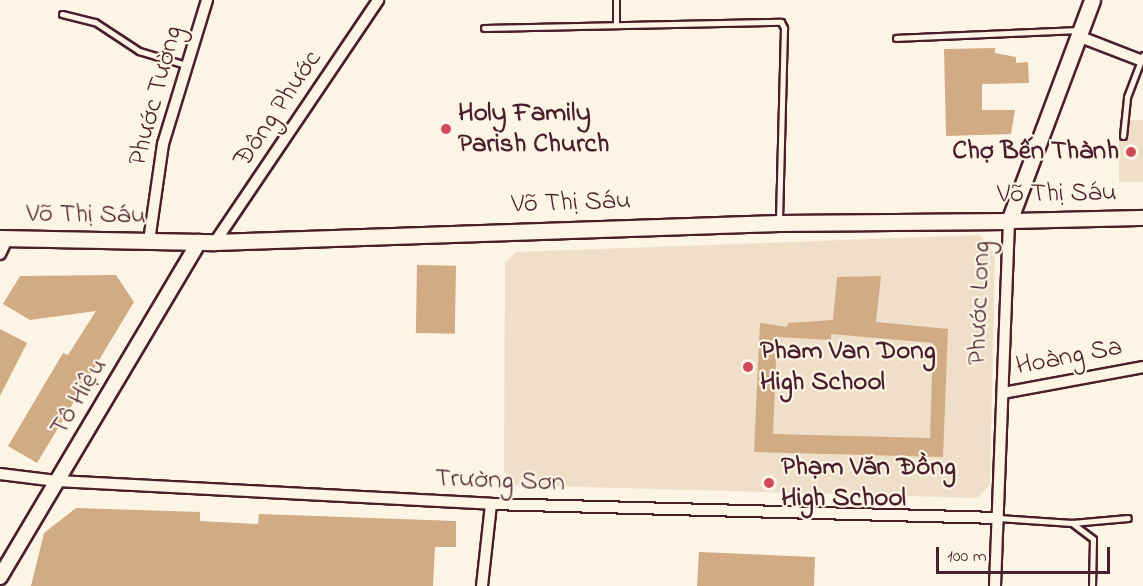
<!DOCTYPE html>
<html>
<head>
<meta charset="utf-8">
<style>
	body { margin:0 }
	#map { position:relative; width:1143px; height:586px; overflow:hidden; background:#fcf5e5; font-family:"Indie Flower",sans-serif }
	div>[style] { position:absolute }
	.built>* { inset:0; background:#efdfc8; transform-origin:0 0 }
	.building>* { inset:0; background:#d1ab83; transform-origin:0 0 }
	.roads { filter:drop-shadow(2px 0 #4a1f2b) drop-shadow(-2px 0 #4a1f2b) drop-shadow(0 2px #4a1f2b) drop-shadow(0 -2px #4a1f2b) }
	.service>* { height:5px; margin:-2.5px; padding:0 2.5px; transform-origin:2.5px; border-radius:2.5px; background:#fcf5e5 }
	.minor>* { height:10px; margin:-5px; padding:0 5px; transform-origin:5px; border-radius:5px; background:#fcf5e5 }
	.tertiary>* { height:14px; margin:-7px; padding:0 7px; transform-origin:7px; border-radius:7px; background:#fcf5e5 }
	.secondary>* { height:15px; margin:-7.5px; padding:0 7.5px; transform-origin:7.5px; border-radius:7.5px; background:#fcf5e5 }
	.dots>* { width:16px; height:16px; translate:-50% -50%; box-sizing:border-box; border:3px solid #fcf5e5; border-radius:50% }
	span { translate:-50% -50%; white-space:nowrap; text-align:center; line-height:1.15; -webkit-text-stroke:4.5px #fcf5e5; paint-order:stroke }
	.street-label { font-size:27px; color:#4a1f2b }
	.poi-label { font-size:27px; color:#4a1f2b; font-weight:700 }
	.left { translate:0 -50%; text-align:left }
	.right { translate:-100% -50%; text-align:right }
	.scale { position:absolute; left:936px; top:547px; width:174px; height:27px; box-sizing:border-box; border:3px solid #4a1f2b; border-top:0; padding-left:8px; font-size:18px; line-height:21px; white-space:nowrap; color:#4a1f2b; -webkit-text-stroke:4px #fcf5e5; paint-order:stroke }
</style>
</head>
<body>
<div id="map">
	<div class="built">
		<div style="left:1143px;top:120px;width:62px;height:24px;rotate:90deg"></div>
		<div style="clip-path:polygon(980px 235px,995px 255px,990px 484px,978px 498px,514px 485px,504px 471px,505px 263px,516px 252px)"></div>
	</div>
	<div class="building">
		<div style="clip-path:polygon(995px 48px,995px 53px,1016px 57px,1016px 63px,1028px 62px,1029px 83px,982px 84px,982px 110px,1015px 110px,1011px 134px,946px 136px,944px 49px)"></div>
		<div style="left:417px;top:265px;width:39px;height:68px;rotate:1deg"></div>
		<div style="clip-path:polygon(116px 275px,134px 302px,37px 463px,8px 446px,63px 353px,68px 355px,96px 311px,30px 320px,3px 304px,20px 276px)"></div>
		<div style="clip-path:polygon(evenodd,881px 276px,876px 322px,948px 329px,943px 457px,754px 452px,760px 323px,787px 327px,788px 323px,833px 320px,837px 277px,881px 276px,831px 334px,933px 343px,930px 438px,773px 434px,777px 337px,831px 340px,831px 334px)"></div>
		<div style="clip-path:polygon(0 329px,27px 343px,0 396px)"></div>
		<div style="clip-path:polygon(76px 508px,200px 512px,200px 521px,258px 524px,259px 514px,456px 521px,456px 547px,435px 547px,433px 586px,31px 586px,44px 533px)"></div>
		<div style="clip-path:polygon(699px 552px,815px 557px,814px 586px,697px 586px)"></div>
	</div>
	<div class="roads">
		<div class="service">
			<div style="left:616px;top:0;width:24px;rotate:90deg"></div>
			<div style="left:62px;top:14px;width:34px;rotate:14deg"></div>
			<div style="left:95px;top:22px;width:53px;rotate:33.4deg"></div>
			<div style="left:139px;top:51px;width:49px;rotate:16.6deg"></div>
			<div style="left:484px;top:28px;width:297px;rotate:-1.2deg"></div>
			<div style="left:781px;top:22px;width:7px;rotate:63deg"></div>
			<div style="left:784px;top:28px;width:193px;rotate:91.5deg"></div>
			<div style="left:896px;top:38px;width:181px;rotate:-2.5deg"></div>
			<div style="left:1123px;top:136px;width:39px;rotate:-84deg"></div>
			<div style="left:1127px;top:97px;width:45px;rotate:-69.1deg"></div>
			<div style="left:998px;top:518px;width:74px;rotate:3.9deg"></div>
			<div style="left:1072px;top:523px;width:56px;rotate:-5.1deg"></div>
			<div style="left:1072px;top:523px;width:26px;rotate:37deg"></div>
			<div style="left:1093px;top:539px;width:47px;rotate:91.2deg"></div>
		</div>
		<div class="minor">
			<div style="left:1078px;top:36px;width:66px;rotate:21.2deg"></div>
			<div style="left:149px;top:241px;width:98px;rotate:-81.8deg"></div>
			<div style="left:163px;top:144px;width:151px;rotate:-73deg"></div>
			<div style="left:215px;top:242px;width:292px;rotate:-56deg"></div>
			<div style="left:0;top:254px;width:17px;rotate:-65deg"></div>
			<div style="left:1003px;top:393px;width:142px;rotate:-10.5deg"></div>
			<div style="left:0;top:474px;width:57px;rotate:7deg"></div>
			<div style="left:57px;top:481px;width:435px;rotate:3deg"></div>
			<div style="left:491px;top:504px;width:507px;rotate:1.58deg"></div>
			<div style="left:482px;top:586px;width:82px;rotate:-83.7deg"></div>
			<div style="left:995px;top:586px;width:365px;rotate:-87.8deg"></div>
		</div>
		<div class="tertiary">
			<div style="left:1009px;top:221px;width:134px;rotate:-1.3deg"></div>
			<div style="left:0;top:577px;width:390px;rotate:-59.3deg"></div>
		</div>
		<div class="secondary">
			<div style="left:0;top:238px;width:215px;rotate:1.1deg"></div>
			<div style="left:215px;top:242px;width:564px;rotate:-1.93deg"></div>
			<div style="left:779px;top:223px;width:230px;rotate:-0.5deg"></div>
			<div style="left:1009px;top:221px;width:236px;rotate:-69.4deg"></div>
		</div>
	</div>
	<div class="dots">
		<div style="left:446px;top:129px;background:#d1495b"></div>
		<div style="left:1131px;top:152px;background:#d1495b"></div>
		<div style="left:748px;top:367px;background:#d1495b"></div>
		<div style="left:769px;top:483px;background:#d1495b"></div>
	</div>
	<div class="street-label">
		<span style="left:156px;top:96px;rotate:-75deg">Phước Tường</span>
		<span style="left:278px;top:109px;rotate:-56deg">Đông Phước</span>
		<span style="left:1057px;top:194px;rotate:-1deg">Võ Thị Sáu</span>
		<span style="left:571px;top:203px;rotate:-2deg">Võ Thị Sáu</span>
		<span style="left:86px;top:215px;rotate:1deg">Võ Thị Sáu</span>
		<span style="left:980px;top:303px;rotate:-88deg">Phước Long</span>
		<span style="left:1069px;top:357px;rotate:-11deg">Hoàng Sa</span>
		<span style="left:79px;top:397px;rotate:-59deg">Tô Hiệu</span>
		<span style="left:500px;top:481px;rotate:2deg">Trường Sơn</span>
	</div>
	<div class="poi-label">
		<span class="left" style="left:458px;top:129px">Holy Family<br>Parish Church</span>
		<span class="right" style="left:1119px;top:152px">Chợ Bến Thành</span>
		<span class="left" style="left:760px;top:367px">Pham Van Dong<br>High School</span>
		<span class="left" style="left:781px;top:483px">Phạm Văn Đồng<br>High School</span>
	</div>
	<div class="scale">100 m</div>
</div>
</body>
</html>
